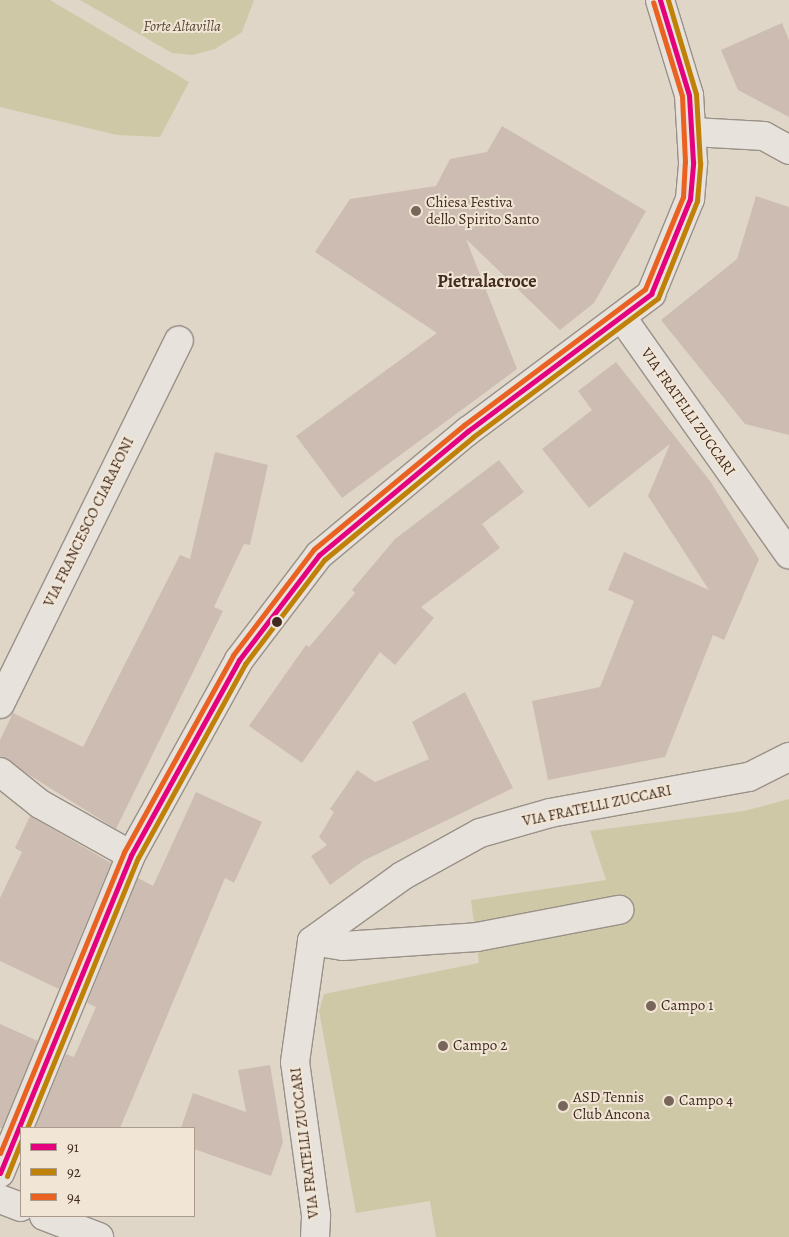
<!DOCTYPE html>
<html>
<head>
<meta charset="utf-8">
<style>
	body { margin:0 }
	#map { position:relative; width:789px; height:1237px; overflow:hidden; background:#e0d6c8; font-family:Alegreya,serif }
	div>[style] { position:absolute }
	.green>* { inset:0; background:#cec8a7 }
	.building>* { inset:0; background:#cdbcb2 }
	.roads { filter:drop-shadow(1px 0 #999188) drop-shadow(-1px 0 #999188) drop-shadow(0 1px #999188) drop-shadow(0 -1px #999188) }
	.minor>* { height:28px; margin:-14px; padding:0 14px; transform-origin:14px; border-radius:14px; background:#e7e2db }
	.bus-1>* { height:5px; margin:-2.5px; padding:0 2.5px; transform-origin:2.5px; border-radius:2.5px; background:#e5007d }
	.bus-2>* { height:5px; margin:-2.5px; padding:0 2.5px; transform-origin:2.5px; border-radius:2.5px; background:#c08109 }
	.bus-3>* { height:5px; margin:-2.5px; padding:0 2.5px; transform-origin:2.5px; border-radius:2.5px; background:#e96222 }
	.dots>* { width:14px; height:14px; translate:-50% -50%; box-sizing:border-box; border:2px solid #f1e6d5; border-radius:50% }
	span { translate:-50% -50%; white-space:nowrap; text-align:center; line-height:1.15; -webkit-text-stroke:4px #f1e6d5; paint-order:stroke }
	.park-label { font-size:15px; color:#5a4735; font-style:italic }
	.poi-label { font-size:15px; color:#412a1f }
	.left { translate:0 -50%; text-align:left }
	.street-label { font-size:15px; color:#412a1f }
	.quarter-label { font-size:18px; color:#412a1f; font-weight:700 }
	.legend { position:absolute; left:20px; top:1127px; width:175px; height:90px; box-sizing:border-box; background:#f1e6d5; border:1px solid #ab9b8c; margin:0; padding:6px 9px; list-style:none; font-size:15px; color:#412a1f }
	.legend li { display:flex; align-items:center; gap:10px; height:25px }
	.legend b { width:25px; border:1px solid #ab9b8c }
</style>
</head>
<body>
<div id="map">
	<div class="green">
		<div style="clip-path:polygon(0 0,50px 0,189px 82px,160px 137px,117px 135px,0 107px)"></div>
		<div style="clip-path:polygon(80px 0,254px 0,242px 32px,215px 49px,193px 55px,172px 53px)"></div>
		<div style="clip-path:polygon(789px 799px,789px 1237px,436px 1237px,430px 1201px,356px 1213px,319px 1011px,324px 994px,479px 963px,471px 900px,606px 880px,590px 831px,744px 811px)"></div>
	</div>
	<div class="building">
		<div style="clip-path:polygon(782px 23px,789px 40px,789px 117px,738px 90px,721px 50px)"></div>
		<div style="clip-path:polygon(502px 126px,646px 211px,594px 303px,560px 330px,466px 239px,517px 369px,342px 498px,296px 436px,437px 333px,315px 252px,350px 199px,436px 186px,450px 159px,487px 152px)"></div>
		<div style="clip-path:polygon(756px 196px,789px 207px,789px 435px,745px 424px,661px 320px,737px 259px)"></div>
		<div style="clip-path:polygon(616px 362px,710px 481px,759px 559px,724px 640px,713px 635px,665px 757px,548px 780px,532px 701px,600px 687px,634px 601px,608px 590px,624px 552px,709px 590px,648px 496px,670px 444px,589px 508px,542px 449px,592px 410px,578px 391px)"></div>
		<div style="clip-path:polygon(215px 452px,268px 465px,250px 545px,244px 544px,214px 607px,223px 611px,116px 829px,0 757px,0 740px,13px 713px,83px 747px,180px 555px,190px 559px)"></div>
		<div style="clip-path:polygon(499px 460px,524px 492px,482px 524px,500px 548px,421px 607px,434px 618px,395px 665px,380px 652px,302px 763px,249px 726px,306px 645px,309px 647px,355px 593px,352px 590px,395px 539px)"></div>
		<div style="clip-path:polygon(465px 692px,513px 788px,363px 861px,330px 885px,311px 856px,327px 845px,319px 837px,334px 812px,330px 809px,357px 770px,375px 782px,429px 759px,412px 722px)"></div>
		<div style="clip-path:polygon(196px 792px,262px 822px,234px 883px,225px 878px,120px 1128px,35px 1128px,66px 1054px,74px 1057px,96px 1007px,87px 1003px,138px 878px,153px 886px)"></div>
		<div style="clip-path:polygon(30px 816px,111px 863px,59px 989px,0 961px,0 898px,22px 852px,15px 848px)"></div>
		<div style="clip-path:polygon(0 1024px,38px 1041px,2px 1128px,0 1128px)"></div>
		<div style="clip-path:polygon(270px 1065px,283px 1142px,271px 1176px,194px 1149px,194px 1128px,181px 1128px,193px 1093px,246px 1112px,238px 1070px)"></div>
	</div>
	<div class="roads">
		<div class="minor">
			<div style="left:693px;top:132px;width:71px;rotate:3.2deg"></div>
			<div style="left:764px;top:136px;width:29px;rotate:29deg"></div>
			<div style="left:623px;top:319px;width:288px;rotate:54.8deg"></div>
			<div style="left:0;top:704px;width:405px;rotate:-63.8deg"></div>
			<div style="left:0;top:772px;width:51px;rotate:38.7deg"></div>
			<div style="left:40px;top:804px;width:104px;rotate:29.3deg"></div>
			<div style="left:312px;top:941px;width:31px;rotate:9deg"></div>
			<div style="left:343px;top:946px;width:134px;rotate:-3.8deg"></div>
			<div style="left:477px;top:937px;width:145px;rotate:-10.8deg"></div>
			<div style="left:0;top:1173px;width:344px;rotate:-67.6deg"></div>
			<div style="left:131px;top:855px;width:223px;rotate:-61deg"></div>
			<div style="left:239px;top:660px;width:132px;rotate:-52.7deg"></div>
			<div style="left:319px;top:555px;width:194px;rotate:-39.8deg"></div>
			<div style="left:468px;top:431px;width:229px;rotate:-36.8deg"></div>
			<div style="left:651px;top:294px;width:103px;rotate:-67.7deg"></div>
			<div style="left:690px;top:199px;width:37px;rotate:-85deg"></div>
			<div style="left:693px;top:162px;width:67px;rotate:-93.4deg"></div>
			<div style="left:689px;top:95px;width:99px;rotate:-107deg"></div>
			<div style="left:0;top:1199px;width:22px;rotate:21deg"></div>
			<div style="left:44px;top:1216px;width:59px;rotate:20.9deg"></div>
			<div style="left:315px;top:1237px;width:22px;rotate:-87deg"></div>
			<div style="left:316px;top:1215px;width:154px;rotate:-97.8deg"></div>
			<div style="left:295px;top:1062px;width:122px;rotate:-82deg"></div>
			<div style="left:312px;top:941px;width:111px;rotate:-35.8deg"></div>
			<div style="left:402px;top:876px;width:89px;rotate:-28.9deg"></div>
			<div style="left:480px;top:833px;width:73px;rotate:-15.9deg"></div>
			<div style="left:550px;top:813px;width:202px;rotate:-10.3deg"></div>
			<div style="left:749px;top:777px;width:45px;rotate:-26.6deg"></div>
		</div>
	</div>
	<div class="bus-1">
		<div style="left:0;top:1173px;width:344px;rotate:-67.6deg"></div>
		<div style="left:131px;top:855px;width:223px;rotate:-61deg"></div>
		<div style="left:239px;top:660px;width:132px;rotate:-52.7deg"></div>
		<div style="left:319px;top:555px;width:194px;rotate:-39.8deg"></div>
		<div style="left:468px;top:431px;width:229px;rotate:-36.8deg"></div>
		<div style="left:651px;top:294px;width:103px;rotate:-67.7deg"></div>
		<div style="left:690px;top:199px;width:37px;rotate:-85deg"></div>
		<div style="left:693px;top:162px;width:67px;rotate:-93.4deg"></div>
		<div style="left:689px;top:95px;width:99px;rotate:-107deg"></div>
	</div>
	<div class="bus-2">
		<div style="left:27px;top:1128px;width:292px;rotate:-67.7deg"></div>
		<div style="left:138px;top:858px;width:222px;rotate:-61.1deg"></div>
		<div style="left:245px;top:664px;width:131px;rotate:-52.8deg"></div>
		<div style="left:324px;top:560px;width:193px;rotate:-39.5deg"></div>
		<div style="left:473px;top:437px;width:231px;rotate:-36.9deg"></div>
		<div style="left:658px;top:298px;width:105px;rotate:-68.1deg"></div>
		<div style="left:697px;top:201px;width:38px;rotate:-85deg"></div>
		<div style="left:700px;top:163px;width:69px;rotate:-93.3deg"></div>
		<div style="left:696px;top:94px;width:98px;rotate:-106.6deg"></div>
		<div style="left:7px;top:1176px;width:38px;rotate:-68deg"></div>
	</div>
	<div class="bus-3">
		<div style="left:0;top:1153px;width:326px;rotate:-67.6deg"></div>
		<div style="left:124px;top:852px;width:225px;rotate:-61deg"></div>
		<div style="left:233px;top:655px;width:133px;rotate:-52.6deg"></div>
		<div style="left:314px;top:549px;width:195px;rotate:-39.6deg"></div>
		<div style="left:464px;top:425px;width:226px;rotate:-36.9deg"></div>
		<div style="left:645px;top:289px;width:100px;rotate:-67.6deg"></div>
		<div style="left:683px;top:197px;width:35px;rotate:-87deg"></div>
		<div style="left:685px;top:162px;width:66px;rotate:-92.6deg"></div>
		<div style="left:682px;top:96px;width:98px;rotate:-107.1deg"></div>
	</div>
	<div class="dots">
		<div style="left:416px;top:211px;background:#79665a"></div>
		<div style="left:277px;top:622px;background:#412a1f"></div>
		<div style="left:651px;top:1006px;background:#79665a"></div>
		<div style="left:443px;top:1046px;background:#79665a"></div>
		<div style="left:669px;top:1101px;background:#79665a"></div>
		<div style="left:563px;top:1106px;background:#79665a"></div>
	</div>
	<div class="park-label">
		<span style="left:182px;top:27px">Forte Altavilla</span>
	</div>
	<div class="poi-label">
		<span class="left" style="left:426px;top:211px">Chiesa Festiva<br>dello Spirito Santo</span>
		<span class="left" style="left:661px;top:1006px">Campo 1</span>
		<span class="left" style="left:453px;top:1046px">Campo 2</span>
		<span class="left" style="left:573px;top:1106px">ASD Tennis<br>Club Ancona</span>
		<span class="left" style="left:679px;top:1101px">Campo 4</span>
	</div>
	<div class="street-label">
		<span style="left:688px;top:412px;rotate:55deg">VIA FRATELLI ZUCCARI</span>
		<span style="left:89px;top:522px;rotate:-64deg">VIA FRANCESCO CIARAFONI</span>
		<span style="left:597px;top:806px;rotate:-12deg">VIA FRATELLI ZUCCARI</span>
		<span style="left:305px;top:1143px;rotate:-97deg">VIA FRATELLI ZUCCARI</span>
	</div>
	<div class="quarter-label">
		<span style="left:487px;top:281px">Pietralacroce</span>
	</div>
	<ul class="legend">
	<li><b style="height:6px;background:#e5007d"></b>91</li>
	<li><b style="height:6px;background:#c08109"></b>92</li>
	<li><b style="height:6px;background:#e96222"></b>94</li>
	</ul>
</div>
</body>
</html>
